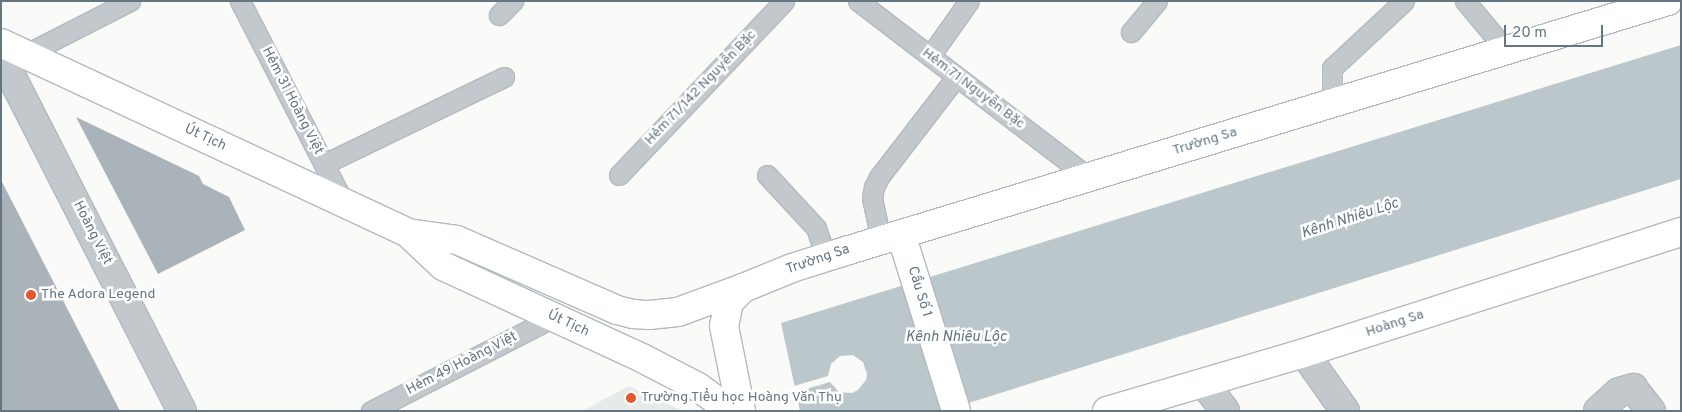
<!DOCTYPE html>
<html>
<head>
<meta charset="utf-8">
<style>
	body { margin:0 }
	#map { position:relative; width:1682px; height:412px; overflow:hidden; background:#fafaf8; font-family:Overpass,sans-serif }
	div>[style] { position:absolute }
	.built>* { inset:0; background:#e8e9e9 }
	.water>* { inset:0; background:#bbc7cb }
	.pier>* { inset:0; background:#fafaf8 }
	.building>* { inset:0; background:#aab3b9 }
	.roads { filter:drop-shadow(1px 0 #b3babf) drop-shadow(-1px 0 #b3babf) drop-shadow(0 1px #b3babf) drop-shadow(0 -1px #b3babf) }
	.lane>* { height:19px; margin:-9.5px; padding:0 9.5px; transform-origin:9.5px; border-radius:9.5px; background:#c3c8cc }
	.street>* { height:28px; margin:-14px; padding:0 14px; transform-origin:14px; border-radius:14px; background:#c3c8cc }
	.secondary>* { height:28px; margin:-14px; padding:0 14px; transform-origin:14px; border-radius:14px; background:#fff }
	.dots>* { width:14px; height:14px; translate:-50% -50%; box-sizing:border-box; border:2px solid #fff; border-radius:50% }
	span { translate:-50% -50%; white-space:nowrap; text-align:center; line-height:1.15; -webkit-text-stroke:5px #fff; paint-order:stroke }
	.street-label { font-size:14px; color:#657683 }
	.poi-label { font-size:14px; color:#657683 }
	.left { translate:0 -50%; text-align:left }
	.water-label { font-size:15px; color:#60757c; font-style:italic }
	.frame { position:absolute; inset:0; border:2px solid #657683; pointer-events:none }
	.scale { position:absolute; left:1504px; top:25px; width:99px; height:22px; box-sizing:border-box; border:2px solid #657683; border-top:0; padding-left:6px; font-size:15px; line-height:18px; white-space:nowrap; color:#657683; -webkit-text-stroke:4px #fff; paint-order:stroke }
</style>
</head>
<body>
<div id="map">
	<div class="built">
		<div style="clip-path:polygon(629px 386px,683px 411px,582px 411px)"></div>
	</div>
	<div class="water">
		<div style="clip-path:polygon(1681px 45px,1681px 179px,943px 411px,800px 411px,781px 323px)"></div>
	</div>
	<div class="pier">
		<div style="clip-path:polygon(853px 355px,863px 362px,867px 374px,866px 380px,858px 390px,852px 393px,839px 392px,830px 382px,796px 392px,794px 386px,828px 376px,831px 364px,840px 356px)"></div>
	</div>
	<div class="building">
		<div style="clip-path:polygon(76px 117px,199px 176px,203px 184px,229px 197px,245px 230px,158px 274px)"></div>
		<div style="clip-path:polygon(1px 180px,120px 411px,1px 411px)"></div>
	</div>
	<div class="roads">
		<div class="lane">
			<div style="left:240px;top:1px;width:225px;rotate:62.8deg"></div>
			<div style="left:858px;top:1px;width:290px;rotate:37.4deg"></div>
			<div style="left:1465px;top:1px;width:64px;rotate:50.1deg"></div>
			<div style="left:499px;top:15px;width:20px;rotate:-45deg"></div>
			<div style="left:1131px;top:32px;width:40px;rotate:-50deg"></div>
			<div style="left:26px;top:54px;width:117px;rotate:-27deg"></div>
			<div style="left:930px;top:56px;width:67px;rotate:-54.7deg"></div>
			<div style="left:1332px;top:103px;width:35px;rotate:-90deg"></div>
			<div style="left:1332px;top:68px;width:98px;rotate:-42.9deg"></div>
			<div style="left:324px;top:164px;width:200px;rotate:-25.8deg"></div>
			<div style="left:619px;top:175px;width:240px;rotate:-46.5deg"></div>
			<div style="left:767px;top:175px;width:72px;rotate:47.2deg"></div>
			<div style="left:816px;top:228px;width:31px;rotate:71deg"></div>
			<div style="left:881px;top:240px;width:43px;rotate:-102.1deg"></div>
			<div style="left:872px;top:198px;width:11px;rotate:-80deg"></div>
			<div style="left:874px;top:187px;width:11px;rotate:-63deg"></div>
			<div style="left:879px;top:177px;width:126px;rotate:-52.4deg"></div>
			<div style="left:371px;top:411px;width:206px;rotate:-27.2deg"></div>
		</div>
		<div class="street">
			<div style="left:1px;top:56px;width:398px;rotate:63deg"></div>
			<div style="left:1304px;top:353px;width:71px;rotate:54.7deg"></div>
			<div style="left:1204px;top:383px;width:35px;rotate:53deg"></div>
			<div style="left:1598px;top:411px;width:28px;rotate:-42deg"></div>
			<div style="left:1619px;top:392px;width:15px;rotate:-16deg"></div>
			<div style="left:1633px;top:388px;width:29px;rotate:52deg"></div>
		</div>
		<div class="secondary">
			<div style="left:1px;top:43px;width:449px;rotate:25deg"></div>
			<div style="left:408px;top:233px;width:48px;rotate:43.3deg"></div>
			<div style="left:443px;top:266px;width:219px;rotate:24.8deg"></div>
			<div style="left:642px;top:358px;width:63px;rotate:27.4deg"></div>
			<div style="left:698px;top:387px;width:41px;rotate:36deg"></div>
			<div style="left:408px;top:233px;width:49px;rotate:8.1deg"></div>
			<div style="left:457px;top:240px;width:175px;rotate:23.6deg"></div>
			<div style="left:617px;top:310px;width:16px;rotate:14deg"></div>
			<div style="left:633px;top:314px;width:16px;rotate:4deg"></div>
			<div style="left:649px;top:315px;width:29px;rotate:-6deg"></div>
			<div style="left:678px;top:312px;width:69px;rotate:-20.3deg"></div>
			<div style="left:901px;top:234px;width:185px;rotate:72.7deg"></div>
			<div style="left:741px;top:411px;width:87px;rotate:-101.3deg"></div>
			<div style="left:724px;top:326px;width:25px;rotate:-78deg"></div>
			<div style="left:729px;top:302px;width:20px;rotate:-45deg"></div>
			<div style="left:743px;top:288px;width:53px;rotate:-22.2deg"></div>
			<div style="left:792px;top:268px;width:60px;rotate:-17.5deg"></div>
			<div style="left:849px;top:250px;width:856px;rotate:-16.91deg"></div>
			<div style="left:1107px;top:411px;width:205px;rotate:-16.4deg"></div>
			<div style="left:1304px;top:353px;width:396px;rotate:-17.8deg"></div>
		</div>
	</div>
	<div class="dots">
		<div style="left:31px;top:295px;background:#e4572e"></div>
		<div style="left:631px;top:398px;background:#e4572e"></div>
	</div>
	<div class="street-label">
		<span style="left:701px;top:88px;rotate:-46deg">Hẻm 71/142 Nguyễn Bặc</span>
		<span style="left:973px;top:89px;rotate:37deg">Hẻm 71 Nguyễn Bặc</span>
		<span style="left:292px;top:101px;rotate:63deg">Hẻm 31 Hoàng Việt</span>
		<span style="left:205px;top:138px;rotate:25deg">Út Tịch</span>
		<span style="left:1205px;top:142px;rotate:-17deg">Trường Sa</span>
		<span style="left:92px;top:233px;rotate:63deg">Hoàng Việt</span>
		<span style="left:818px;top:260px;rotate:-19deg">Trường Sa</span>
		<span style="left:919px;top:292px;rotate:73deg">Cầu Số 1</span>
		<span style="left:568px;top:324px;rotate:25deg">Út Tịch</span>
		<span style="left:1395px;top:324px;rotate:-18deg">Hoàng Sa</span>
		<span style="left:462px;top:364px;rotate:-27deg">Hẻm 49 Hoàng Việt</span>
	</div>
	<div class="poi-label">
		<span class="left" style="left:41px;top:295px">The Adora Legend</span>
		<span class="left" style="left:641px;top:398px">Trường Tiểu học Hoàng Văn Thụ</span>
	</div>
	<div class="water-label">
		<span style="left:1350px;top:219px;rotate:-18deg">Kênh Nhiêu Lộc</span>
		<span style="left:956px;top:338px">Kênh Nhiêu Lộc</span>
	</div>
	<div class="frame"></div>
	<div class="scale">20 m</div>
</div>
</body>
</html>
